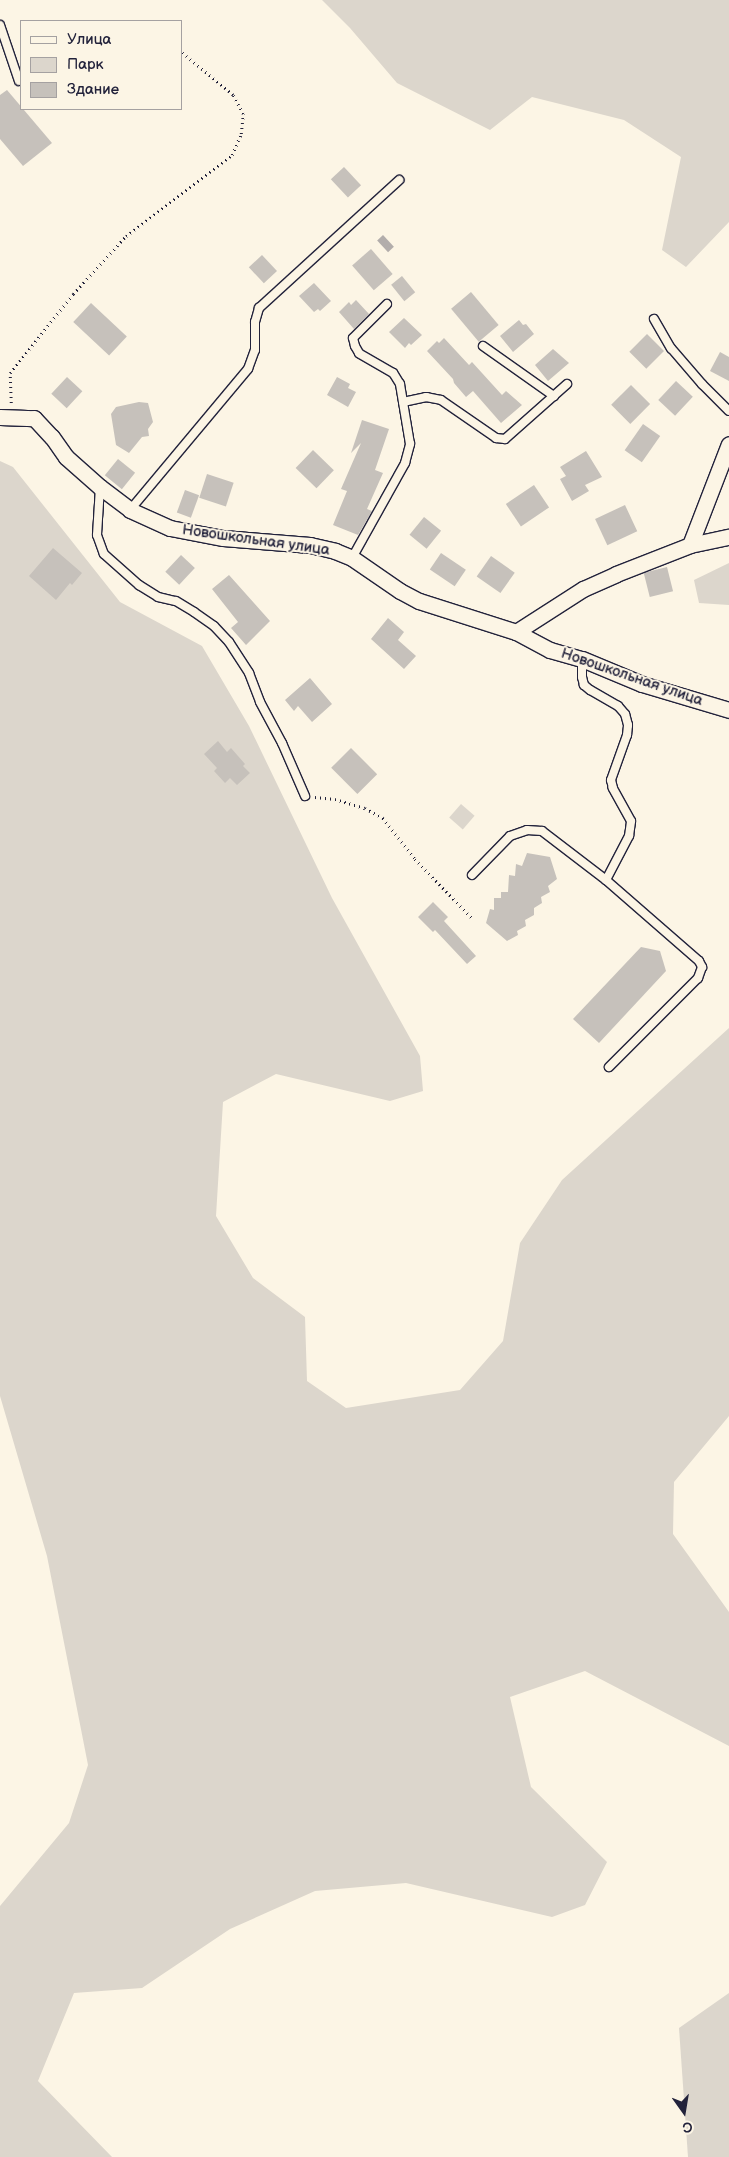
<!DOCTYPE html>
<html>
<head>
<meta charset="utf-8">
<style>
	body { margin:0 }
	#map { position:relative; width:729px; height:2157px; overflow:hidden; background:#fcf5e5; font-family:"Balsamiq Sans",sans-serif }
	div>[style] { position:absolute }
	.green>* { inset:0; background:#dcd6cc; transform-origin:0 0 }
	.water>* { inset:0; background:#b2adab; transform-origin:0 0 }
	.building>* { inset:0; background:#c6c1bb; transform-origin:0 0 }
	.path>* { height:2.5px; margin-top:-1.25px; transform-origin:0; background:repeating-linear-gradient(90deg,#22223b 0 1px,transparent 0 5px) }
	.roads { filter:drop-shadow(1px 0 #22223b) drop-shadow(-1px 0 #22223b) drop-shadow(0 1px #22223b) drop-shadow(0 -1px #22223b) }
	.lane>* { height:8px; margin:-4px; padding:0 4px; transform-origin:4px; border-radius:4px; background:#fcf5e5 }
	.street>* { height:15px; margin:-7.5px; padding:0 7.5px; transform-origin:7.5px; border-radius:7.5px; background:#fcf5e5 }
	span { translate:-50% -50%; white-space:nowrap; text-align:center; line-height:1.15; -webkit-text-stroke:4px #fcf5e5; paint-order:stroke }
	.street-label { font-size:15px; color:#22223b }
	.legend { position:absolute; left:20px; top:20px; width:162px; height:90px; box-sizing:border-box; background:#fcf5e5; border:1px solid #a5a1a1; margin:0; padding:6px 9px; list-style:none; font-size:15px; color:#22223b }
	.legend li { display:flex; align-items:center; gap:10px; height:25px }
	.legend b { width:25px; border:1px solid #a5a1a1 }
	.north { position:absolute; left:659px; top:2087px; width:50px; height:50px; -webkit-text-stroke:4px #fcf5e5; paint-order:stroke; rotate:167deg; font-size:14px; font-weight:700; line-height:20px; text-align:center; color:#22223b }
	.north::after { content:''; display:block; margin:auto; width:18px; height:22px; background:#22223b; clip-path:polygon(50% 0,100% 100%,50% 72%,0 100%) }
</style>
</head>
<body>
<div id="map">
	<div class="green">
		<div style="clip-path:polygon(322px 0,729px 0,729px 222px,686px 267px,662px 250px,681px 157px,624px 120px,532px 97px,490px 130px,397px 83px,350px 28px)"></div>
		<div style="clip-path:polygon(0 461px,13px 467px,120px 602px,202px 646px,249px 726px,332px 898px,420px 1056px,423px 1091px,390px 1101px,276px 1074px,223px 1102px,216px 1216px,253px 1278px,305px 1317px,307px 1381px,346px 1408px,460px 1390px,503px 1341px,520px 1243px,562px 1180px,729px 1028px,729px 1416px,674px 1482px,673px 1534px,729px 1612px,729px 1746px,585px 1671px,510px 1697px,531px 1787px,607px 1862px,585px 1905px,552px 1917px,406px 1883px,315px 1891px,230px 1929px,142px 1988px,74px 1993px,38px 2081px,112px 2157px,0 2157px,0 1906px,69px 1823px,88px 1765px,47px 1556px,0 1396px)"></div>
		<div style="clip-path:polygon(729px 563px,729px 605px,699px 603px,694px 580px)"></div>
		<div style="left:461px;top:804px;width:18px;height:18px;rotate:41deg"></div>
		<div style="clip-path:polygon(729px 1993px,729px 2157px,688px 2157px,679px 2028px)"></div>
	</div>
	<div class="water">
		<div style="left:383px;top:235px;width:16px;height:8px;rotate:47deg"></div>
	</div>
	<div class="building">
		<div style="clip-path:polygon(7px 90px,52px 143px,23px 166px,0 139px,0 95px)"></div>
		<div style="left:344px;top:167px;width:25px;height:18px;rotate:47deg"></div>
		<div style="left:371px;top:249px;width:33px;height:25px;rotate:49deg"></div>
		<div style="left:262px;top:255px;width:22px;height:18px;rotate:47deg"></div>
		<div style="left:402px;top:276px;width:21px;height:14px;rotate:51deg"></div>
		<div style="clip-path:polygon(314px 283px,331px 301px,320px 311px,318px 309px,314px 312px,299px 296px)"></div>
		<div style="left:471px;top:292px;width:43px;height:26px;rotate:50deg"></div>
		<div style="clip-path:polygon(356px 300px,369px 314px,354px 329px,339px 312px,349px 302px,351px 305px)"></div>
		<div style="left:91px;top:303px;width:49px;height:26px;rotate:43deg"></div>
		<div style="clip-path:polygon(404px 318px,422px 335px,411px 345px,409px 343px,405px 348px,389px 332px)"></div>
		<div style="clip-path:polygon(519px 320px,523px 325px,526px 324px,534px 334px,513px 352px,500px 336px)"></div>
		<div style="left:647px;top:334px;width:24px;height:25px;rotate:45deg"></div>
		<div style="clip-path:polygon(444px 338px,469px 365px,472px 362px,502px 395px,506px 391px,522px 405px,501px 423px,473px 391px,466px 397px,454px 383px,453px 379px,427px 351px,437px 341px,439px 343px)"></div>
		<div style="clip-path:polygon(553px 349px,569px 363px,548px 381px,535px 365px)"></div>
		<div style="clip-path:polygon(720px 352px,729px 357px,729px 381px,710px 371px)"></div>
		<div style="left:67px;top:377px;width:21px;height:23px;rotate:43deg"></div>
		<div style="clip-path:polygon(337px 377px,350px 384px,348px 388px,356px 392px,348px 407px,327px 395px)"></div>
		<div style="left:676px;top:381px;width:23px;height:26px;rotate:43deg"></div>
		<div style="left:631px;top:385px;width:27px;height:28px;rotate:45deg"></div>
		<div style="clip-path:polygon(139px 402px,148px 403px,153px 422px,148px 429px,149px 436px,142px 437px,129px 453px,116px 445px,111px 414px,116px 407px)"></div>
		<div style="clip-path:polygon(362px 420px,389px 429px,375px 470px,383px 473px,367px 509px,372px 511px,358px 535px,333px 525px,347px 491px,341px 489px,361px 443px,351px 453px)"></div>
		<div style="left:643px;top:424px;width:21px;height:32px;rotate:35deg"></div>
		<div style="left:313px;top:450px;width:29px;height:25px;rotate:44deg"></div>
		<div style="clip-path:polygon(586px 451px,602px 477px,585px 485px,589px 491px,572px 501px,560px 479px,566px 476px,560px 467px)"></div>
		<div style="left:118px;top:459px;width:22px;height:21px;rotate:39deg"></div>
		<div style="left:207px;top:474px;width:28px;height:25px;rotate:18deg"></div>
		<div style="left:534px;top:485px;width:27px;height:34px;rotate:56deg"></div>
		<div style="left:185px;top:490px;width:15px;height:24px;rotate:20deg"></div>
		<div style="left:625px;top:505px;width:29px;height:33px;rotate:65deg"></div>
		<div style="left:424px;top:517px;width:22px;height:23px;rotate:39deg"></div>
		<div style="clip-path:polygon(53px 548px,82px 573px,72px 585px,70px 583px,56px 600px,29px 576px)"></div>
		<div style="left:441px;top:553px;width:30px;height:20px;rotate:34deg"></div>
		<div style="left:181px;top:555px;width:19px;height:23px;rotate:43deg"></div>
		<div style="left:491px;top:556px;width:29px;height:25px;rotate:35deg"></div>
		<div style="left:667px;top:567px;width:25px;height:24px;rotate:76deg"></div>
		<div style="clip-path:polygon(229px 575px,270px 621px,246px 645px,231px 628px,238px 622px,212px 589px)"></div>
		<div style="clip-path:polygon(388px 618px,404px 632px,398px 640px,416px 656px,404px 669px,371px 639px)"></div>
		<div style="clip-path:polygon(310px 678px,332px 704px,312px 722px,298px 706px,294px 711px,285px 700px)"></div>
		<div style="clip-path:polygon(218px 741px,227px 752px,231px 748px,245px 764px,243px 766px,250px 773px,237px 785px,230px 778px,225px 783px,214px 771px,217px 768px,204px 754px)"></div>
		<div style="left:351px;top:748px;width:37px;height:28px;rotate:45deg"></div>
		<div style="clip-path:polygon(527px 853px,550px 857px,557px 879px,548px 886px,550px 892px,541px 897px,542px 903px,534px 908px,534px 915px,525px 920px,526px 926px,517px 931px,518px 935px,507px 941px,486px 923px,490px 909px,494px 910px,494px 898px,501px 898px,501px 892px,508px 892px,509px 875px,515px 876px,516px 864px,522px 866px)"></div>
		<div style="clip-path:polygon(433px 902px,448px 917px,444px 921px,476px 956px,467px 964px,435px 930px,433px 932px,418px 917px)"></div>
		<div style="clip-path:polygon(641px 947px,660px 951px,666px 971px,599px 1043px,573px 1019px)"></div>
	</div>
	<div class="path">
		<div style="left:11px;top:403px;width:30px;rotate:-92deg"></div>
		<div style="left:10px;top:373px;width:101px;rotate:-51.4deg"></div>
		<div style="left:73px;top:294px;width:79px;rotate:-47.6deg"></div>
		<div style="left:126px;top:236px;width:133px;rotate:-37.4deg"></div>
		<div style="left:232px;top:155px;width:23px;rotate:-67deg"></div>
		<div style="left:241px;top:134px;width:20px;rotate:-84deg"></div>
		<div style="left:243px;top:114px;width:21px;rotate:-118deg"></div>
		<div style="left:233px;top:95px;width:67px;rotate:-140.4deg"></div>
		<div style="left:315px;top:797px;width:20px;rotate:6deg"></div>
		<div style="left:335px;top:799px;width:31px;rotate:17deg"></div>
		<div style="left:365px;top:808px;width:21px;rotate:29deg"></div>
		<div style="left:383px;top:818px;width:52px;rotate:52deg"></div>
		<div style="left:415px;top:859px;width:82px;rotate:46deg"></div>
	</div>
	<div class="roads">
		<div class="lane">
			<div style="left:0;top:25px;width:59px;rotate:71.3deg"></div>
			<div style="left:654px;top:319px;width:34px;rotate:60deg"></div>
			<div style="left:671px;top:348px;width:48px;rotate:49.3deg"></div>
			<div style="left:702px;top:384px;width:38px;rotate:45deg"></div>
			<div style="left:483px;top:346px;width:87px;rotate:35.2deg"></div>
			<div style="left:403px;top:402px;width:24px;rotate:-12deg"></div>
			<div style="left:426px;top:397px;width:15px;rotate:11deg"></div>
			<div style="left:441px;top:400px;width:67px;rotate:34.6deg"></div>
			<div style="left:496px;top:438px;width:9px;rotate:6deg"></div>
			<div style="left:505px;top:439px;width:83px;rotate:-41.6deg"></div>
			<div style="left:100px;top:487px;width:48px;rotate:93.6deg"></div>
			<div style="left:97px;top:535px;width:20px;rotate:70deg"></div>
			<div style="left:104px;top:554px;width:47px;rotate:41.5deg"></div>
			<div style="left:139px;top:585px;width:22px;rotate:32deg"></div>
			<div style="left:158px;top:597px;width:18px;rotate:13deg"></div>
			<div style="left:176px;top:601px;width:21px;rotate:31deg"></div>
			<div style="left:194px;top:612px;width:24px;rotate:35deg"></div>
			<div style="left:214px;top:626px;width:22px;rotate:47deg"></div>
			<div style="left:229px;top:642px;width:37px;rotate:57deg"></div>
			<div style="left:249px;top:673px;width:31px;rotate:69deg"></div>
			<div style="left:260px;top:702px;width:47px;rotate:61.8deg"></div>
			<div style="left:282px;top:743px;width:58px;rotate:66.5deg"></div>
			<div style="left:130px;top:510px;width:184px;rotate:-50.1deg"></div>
			<div style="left:248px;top:369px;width:20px;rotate:-70deg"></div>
			<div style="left:255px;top:350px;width:28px;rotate:-90deg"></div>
			<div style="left:255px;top:322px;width:15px;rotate:-74deg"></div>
			<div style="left:259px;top:308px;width:190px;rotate:-42.4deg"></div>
			<div style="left:352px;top:558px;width:109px;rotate:-60.8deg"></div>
			<div style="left:405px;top:463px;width:20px;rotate:-75deg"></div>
			<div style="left:410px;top:444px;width:61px;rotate:-99.5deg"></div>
			<div style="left:400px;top:384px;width:13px;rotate:-122deg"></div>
			<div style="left:393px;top:373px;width:39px;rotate:-150deg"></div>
			<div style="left:359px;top:353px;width:8px;rotate:-120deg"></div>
			<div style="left:355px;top:346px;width:8px;rotate:-104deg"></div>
			<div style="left:353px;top:338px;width:48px;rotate:-45deg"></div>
			<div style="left:472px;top:875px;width:54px;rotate:-45.7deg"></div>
			<div style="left:510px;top:836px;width:18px;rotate:-19deg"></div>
			<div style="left:527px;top:830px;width:15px;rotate:4deg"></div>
			<div style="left:542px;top:831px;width:81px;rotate:37.4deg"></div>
			<div style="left:606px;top:880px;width:50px;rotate:-62.4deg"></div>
			<div style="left:629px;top:836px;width:15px;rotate:-82deg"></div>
			<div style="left:631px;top:821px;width:38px;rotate:-119deg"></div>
			<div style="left:613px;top:788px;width:8px;rotate:-104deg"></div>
			<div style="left:611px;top:780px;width:48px;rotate:-70.4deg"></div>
			<div style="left:627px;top:735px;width:10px;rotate:-84deg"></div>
			<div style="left:628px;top:725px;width:11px;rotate:-105deg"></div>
			<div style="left:625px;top:714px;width:11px;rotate:-131deg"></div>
			<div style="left:618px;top:706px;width:32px;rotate:-150deg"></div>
			<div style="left:590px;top:690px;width:8px;rotate:-140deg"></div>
			<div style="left:584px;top:685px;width:8px;rotate:-104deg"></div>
			<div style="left:582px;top:677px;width:18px;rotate:-90deg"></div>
			<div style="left:606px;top:880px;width:123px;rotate:41.1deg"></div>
			<div style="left:699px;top:961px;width:7px;rotate:63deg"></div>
			<div style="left:702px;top:967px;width:12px;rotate:110deg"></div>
			<div style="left:698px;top:978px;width:126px;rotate:135deg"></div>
		</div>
		<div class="street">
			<div style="left:0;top:417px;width:34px;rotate:2deg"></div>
			<div style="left:34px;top:418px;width:26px;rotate:47deg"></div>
			<div style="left:52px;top:437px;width:24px;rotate:55deg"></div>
			<div style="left:66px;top:457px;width:45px;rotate:41.4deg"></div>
			<div style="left:100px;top:487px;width:38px;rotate:37deg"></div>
			<div style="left:130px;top:510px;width:44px;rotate:24.2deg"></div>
			<div style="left:170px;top:528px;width:54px;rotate:10.7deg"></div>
			<div style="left:223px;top:538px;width:87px;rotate:4.6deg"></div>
			<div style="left:310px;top:545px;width:26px;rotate:13deg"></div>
			<div style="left:335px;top:551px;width:18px;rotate:22deg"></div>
			<div style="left:352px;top:558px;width:58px;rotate:34.5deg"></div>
			<div style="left:400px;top:591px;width:21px;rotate:28deg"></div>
			<div style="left:419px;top:601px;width:102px;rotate:17.7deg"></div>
			<div style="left:516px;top:632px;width:38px;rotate:28deg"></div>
			<div style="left:550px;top:650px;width:33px;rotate:16deg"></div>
			<div style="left:582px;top:659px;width:65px;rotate:22.6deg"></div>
			<div style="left:642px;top:684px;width:91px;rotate:16.6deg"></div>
			<div style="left:690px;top:545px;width:108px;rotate:-68.9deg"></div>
			<div style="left:516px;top:632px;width:80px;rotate:-32.7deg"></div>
			<div style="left:583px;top:589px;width:36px;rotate:-24deg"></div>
			<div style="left:616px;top:574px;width:79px;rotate:-21.4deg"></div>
			<div style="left:690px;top:545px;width:40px;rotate:-12deg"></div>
		</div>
	</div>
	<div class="street-label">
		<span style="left:256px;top:540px;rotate:8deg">Новошкольная улица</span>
		<span style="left:632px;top:677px;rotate:19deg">Новошкольная улица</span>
	</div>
	<ul class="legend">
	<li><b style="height:6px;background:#fcf5e5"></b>Улица</li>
	<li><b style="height:14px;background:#dcd6cc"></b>Парк</li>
	<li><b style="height:14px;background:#c6c1bb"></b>Здание</li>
	</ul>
	<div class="north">С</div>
</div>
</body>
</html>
